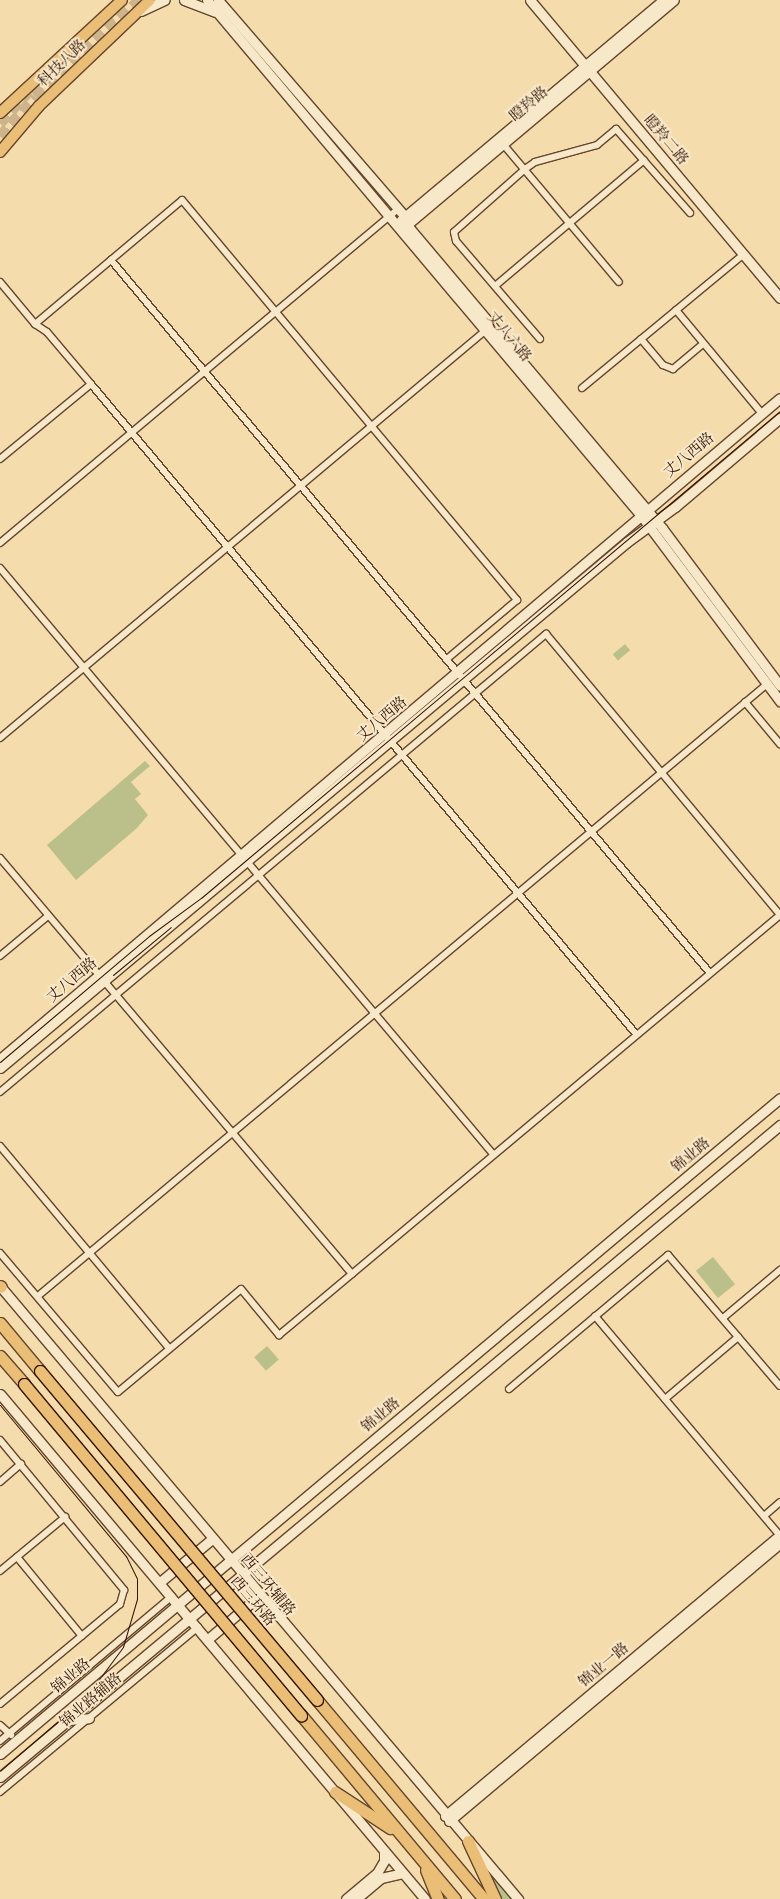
<!DOCTYPE html>
<html>
<head>
<meta charset="utf-8">
<style>
	body { margin:0 }
	#map { position:relative; width:780px; height:1899px; overflow:hidden; background:#f5dcad; font-family:Alegreya,"Noto Serif SC",serif }
	div>[style] { position:absolute }
	.green>* { inset:0; background:#bbc08a; transform-origin:0 0 }
	.highway-tunnel>* { height:11px; margin-top:-5.5px; transform-origin:0; background:repeating-linear-gradient(90deg,#ceb48b 0 11px,transparent 0 16.5px) }
	.roads { filter:drop-shadow(1px 0 #64462d) drop-shadow(-1px 0 #64462d) drop-shadow(0 1px #64462d) drop-shadow(0 -1px #64462d) }
	.street>* { height:6px; margin:-3px; padding:0 3px; transform-origin:3px; border-radius:3px; background:#f8e8ca }
	.secondary>* { height:9px; margin:-4.5px; padding:0 4.5px; transform-origin:4.5px; border-radius:4.5px; background:#f8e8ca }
	.primary>* { height:10px; margin:-5px; padding:0 5px; transform-origin:5px; border-radius:5px; background:#eabe76 }
	.highway>* { height:11px; margin:-5.5px; padding:0 5.5px; transform-origin:5.5px; border-radius:5.5px; background:#eabe76 }
	.tram>* { height:1px; margin:-0.5px; padding:0 0.5px; transform-origin:0.5px; border-radius:0.5px; background:#331402 }
	.bridges { filter:drop-shadow(1px 0 #331402) drop-shadow(-1px 0 #331402) drop-shadow(0 1px #331402) drop-shadow(0 -1px #331402) }
	.highway-bridge>* { height:11px; margin:-5.5px; padding:0 5.5px; transform-origin:5.5px; border-radius:5.5px; background:#eabe76 }
	span { translate:-50% -50%; white-space:nowrap; text-align:center; line-height:1.15; -webkit-text-stroke:4px #f8e8ca; paint-order:stroke }
	.street-label { font-size:15px; color:#331402 }
</style>
</head>
<body>
<div id="map">
	<div class="green">
		<div style="left:625px;top:644px;width:8px;height:16px;rotate:50deg"></div>
		<div style="clip-path:polygon(145px 761px,150px 766px,131px 782px,141px 794px,135px 799px,148px 815px,137px 828px,76px 880px,47px 845px)"></div>
		<div style="left:713px;top:1257px;width:35px;height:22px;rotate:51deg"></div>
		<div style="left:267px;top:1346px;width:18px;height:17px;rotate:49deg"></div>
		<div style="clip-path:polygon(488px 1873px,490px 1874px,512px 1899px,502px 1899px)"></div>
	</div>
	<div class="highway-tunnel">
		<div style="left:0;top:123px;width:40px;rotate:-48deg"></div>
		<div style="left:0;top:136px;width:53px;rotate:-48.8deg"></div>
		<div style="left:35px;top:96px;width:142px;rotate:-42.7deg"></div>
	</div>
	<div class="roads">
		<div class="street">
			<div style="left:503px;top:144px;width:180px;rotate:50deg"></div>
			<div style="left:111px;top:260px;width:931px;rotate:49.97deg"></div>
			<div style="left:0;top:282px;width:55px;rotate:50.2deg"></div>
			<div style="left:35px;top:324px;width:14px;rotate:34deg"></div>
			<div style="left:47px;top:332px;width:68px;rotate:49.8deg"></div>
			<div style="left:91px;top:384px;width:848px;rotate:50.02deg"></div>
			<div style="left:495px;top:286px;width:195px;rotate:-40.2deg"></div>
			<div style="left:676px;top:310px;width:130px;rotate:50.3deg"></div>
			<div style="left:35px;top:324px;width:192px;rotate:-40.1deg"></div>
			<div style="left:182px;top:200px;width:522px;rotate:50.05deg"></div>
			<div style="left:517px;top:600px;width:92px;rotate:139.9deg"></div>
			<div style="left:540px;top:339px;width:129px;rotate:-130.6deg"></div>
			<div style="left:456px;top:241px;width:9px;rotate:-103deg"></div>
			<div style="left:454px;top:232px;width:95px;rotate:-41.6deg"></div>
			<div style="left:525px;top:169px;width:12px;rotate:-35deg"></div>
			<div style="left:535px;top:162px;width:64px;rotate:-15.3deg"></div>
			<div style="left:597px;top:145px;width:25px;rotate:-40deg"></div>
			<div style="left:616px;top:129px;width:112px;rotate:48.6deg"></div>
			<div style="left:641px;top:339px;width:34px;rotate:50deg"></div>
			<div style="left:663px;top:365px;width:11px;rotate:22deg"></div>
			<div style="left:673px;top:369px;width:39px;rotate:-40deg"></div>
			<div style="left:582px;top:388px;width:209px;rotate:-39.6deg"></div>
			<div style="left:0;top:459px;width:118px;rotate:-39.5deg"></div>
			<div style="left:0;top:543px;width:520px;rotate:-40deg"></div>
			<div style="left:0;top:568px;width:766px;rotate:49.93deg"></div>
			<div style="left:745px;top:702px;width:55px;rotate:50.2deg"></div>
			<div style="left:0;top:738px;width:635px;rotate:-40.01deg"></div>
			<div style="left:0;top:858px;width:545px;rotate:49.76deg"></div>
			<div style="left:0;top:956px;width:62px;rotate:-39.8deg"></div>
			<div style="left:0;top:1092px;width:713px;rotate:-39.99deg"></div>
			<div style="left:546px;top:634px;width:366px;rotate:50.2deg"></div>
			<div style="left:0;top:1146px;width:263px;rotate:50.1deg"></div>
			<div style="left:0;top:1253px;width:182px;rotate:49.7deg"></div>
			<div style="left:118px;top:1392px;width:160px;rotate:-39.9deg"></div>
			<div style="left:241px;top:1289px;width:60px;rotate:50.4deg"></div>
			<div style="left:279px;top:1335px;width:654px;rotate:-39.97deg"></div>
			<div style="left:38px;top:1296px;width:952px;rotate:-40.01deg"></div>
			<div style="left:595px;top:1316px;width:287px;rotate:49.9deg"></div>
			<div style="left:723px;top:1318px;width:75px;rotate:-40.1deg"></div>
			<div style="left:509px;top:1389px;width:208px;rotate:-40.1deg"></div>
			<div style="left:668px;top:1255px;width:172px;rotate:49.5deg"></div>
			<div style="left:665px;top:1399px;width:96px;rotate:-40.3deg"></div>
			<div style="left:0;top:1440px;width:195px;rotate:50.4deg"></div>
			<div style="left:124px;top:1590px;width:15px;rotate:106deg"></div>
			<div style="left:120px;top:1604px;width:156px;rotate:140.2deg"></div>
			<div style="left:0;top:1482px;width:28px;rotate:-41deg"></div>
			<div style="left:764px;top:1516px;width:21px;rotate:-41deg"></div>
			<div style="left:17px;top:1557px;width:102px;rotate:50.6deg"></div>
			<div style="left:0;top:1571px;width:85px;rotate:-39.7deg"></div>
			<div style="left:0;top:1725px;width:15px;rotate:42deg"></div>
			<div style="left:0;top:1741px;width:225px;rotate:-40.1deg"></div>
			<div style="left:0;top:1792px;width:258px;rotate:-39.8deg"></div>
		</div>
		<div class="secondary">
			<div style="left:184px;top:0;width:33px;rotate:21deg"></div>
			<div style="left:207px;top:0;width:677px;rotate:49.91deg"></div>
			<div style="left:643px;top:518px;width:229px;rotate:53.2deg"></div>
			<div style="left:218px;top:0;width:286px;rotate:49.2deg"></div>
			<div style="left:405px;top:217px;width:8px;rotate:76deg"></div>
			<div style="left:407px;top:225px;width:396px;rotate:49.9deg"></div>
			<div style="left:662px;top:528px;width:197px;rotate:53.2deg"></div>
			<div style="left:530px;top:0;width:389px;rotate:50deg"></div>
			<div style="left:141px;top:11px;width:26px;rotate:-25deg"></div>
			<div style="left:401px;top:220px;width:342px;rotate:-40deg"></div>
			<div style="left:403px;top:228px;width:354px;rotate:-40.1deg"></div>
			<div style="left:0;top:1059px;width:1022px;rotate:-40.28deg"></div>
			<div style="left:0;top:1068px;width:818px;rotate:-39.99deg"></div>
			<div style="left:627px;top:542px;width:59px;rotate:-36.1deg"></div>
			<div style="left:675px;top:507px;width:138px;rotate:-40.3deg"></div>
			<div style="left:0;top:1286px;width:803px;rotate:49.8deg"></div>
			<div style="left:0;top:1394px;width:660px;rotate:49.92deg"></div>
			<div style="left:160px;top:1582px;width:67px;rotate:-39.6deg"></div>
			<div style="left:208px;top:1639px;width:67px;rotate:-40.1deg"></div>
			<div style="left:68px;top:1720px;width:21px;rotate:-5deg"></div>
			<div style="left:0;top:1754px;width:1019px;rotate:-40.06deg"></div>
			<div style="left:0;top:1777px;width:1017px;rotate:-39.89deg"></div>
			<div style="left:445px;top:1816px;width:437px;rotate:-40deg"></div>
			<div style="left:449px;top:1821px;width:432px;rotate:-40deg"></div>
			<div style="left:346px;top:1899px;width:40px;rotate:-40deg"></div>
			<div style="left:377px;top:1873px;width:14px;rotate:-60deg"></div>
			<div style="left:384px;top:1861px;width:10px;rotate:-90deg"></div>
			<div style="left:356px;top:1899px;width:33px;rotate:-40deg"></div>
			<div style="left:381px;top:1878px;width:22px;rotate:-13deg"></div>
		</div>
		<div class="primary">
			<div style="left:0;top:113px;width:166px;rotate:-42.8deg"></div>
			<div style="left:0;top:152px;width:60px;rotate:-49.7deg"></div>
			<div style="left:39px;top:106px;width:153px;rotate:-43.7deg"></div>
		</div>
		<div class="highway">
			<div style="left:0;top:1286px;width:1px;rotate:45deg"></div>
			<div style="left:0;top:1323px;width:62px;rotate:50.2deg"></div>
			<div style="left:0;top:1356px;width:37px;rotate:49deg"></div>
			<div style="left:317px;top:1700px;width:260px;rotate:50deg"></div>
			<div style="left:301px;top:1715px;width:240px;rotate:50.1deg"></div>
			<div style="left:335px;top:1792px;width:66px;rotate:33.2deg"></div>
			<div style="left:468px;top:1841px;width:64px;rotate:65deg"></div>
			<div style="left:426px;top:1870px;width:31px;rotate:68deg"></div>
		</div>
	</div>
	<div class="tram">
		<div style="left:113px;top:975px;width:75px;rotate:-39.6deg"></div>
		<div style="left:0;top:1062px;width:195px;rotate:-40.2deg"></div>
		<div style="left:149px;top:936px;width:64px;rotate:-36.2deg"></div>
		<div style="left:201px;top:898px;width:757px;rotate:-40.07deg"></div>
		<div style="left:0;top:1405px;width:197px;rotate:50.2deg"></div>
		<div style="left:126px;top:1556px;width:25px;rotate:64deg"></div>
		<div style="left:137px;top:1579px;width:20px;rotate:90deg"></div>
		<div style="left:137px;top:1599px;width:50px;rotate:106.3deg"></div>
		<div style="left:123px;top:1647px;width:62px;rotate:126.5deg"></div>
		<div style="left:86px;top:1697px;width:113px;rotate:139.3deg"></div>
	</div>
	<div class="bridges">
		<div class="highway-bridge">
			<div style="left:40px;top:1371px;width:430px;rotate:49.9deg"></div>
			<div style="left:24px;top:1384px;width:432px;rotate:50.1deg"></div>
		</div>
	</div>
	<div class="street-label">
		<span style="left:62px;top:63px;rotate:-44deg">科技八路</span>
		<span style="left:529px;top:104px;rotate:-40deg">瞪羚路</span>
		<span style="left:666px;top:140px;rotate:50deg">瞪羚二路</span>
		<span style="left:509px;top:337px;rotate:50deg">丈八六路</span>
		<span style="left:689px;top:455px;rotate:-40deg">丈八西路</span>
		<span style="left:382px;top:719px;rotate:-40deg">丈八西路</span>
		<span style="left:72px;top:980px;rotate:-40deg">丈八西路</span>
		<span style="left:691px;top:1155px;rotate:-40deg">锦业路</span>
		<span style="left:381px;top:1415px;rotate:-40deg">锦业路</span>
		<span style="left:268px;top:1585px;rotate:50deg">西三环辅路</span>
		<span style="left:253px;top:1601px;rotate:50deg">西三环路</span>
		<span style="left:604px;top:1665px;rotate:-40deg">锦业一路</span>
		<span style="left:71px;top:1676px;rotate:-40deg">锦业路</span>
		<span style="left:91px;top:1700px;rotate:-40deg">锦业路辅路</span>
	</div>
</div>
</body>
</html>
